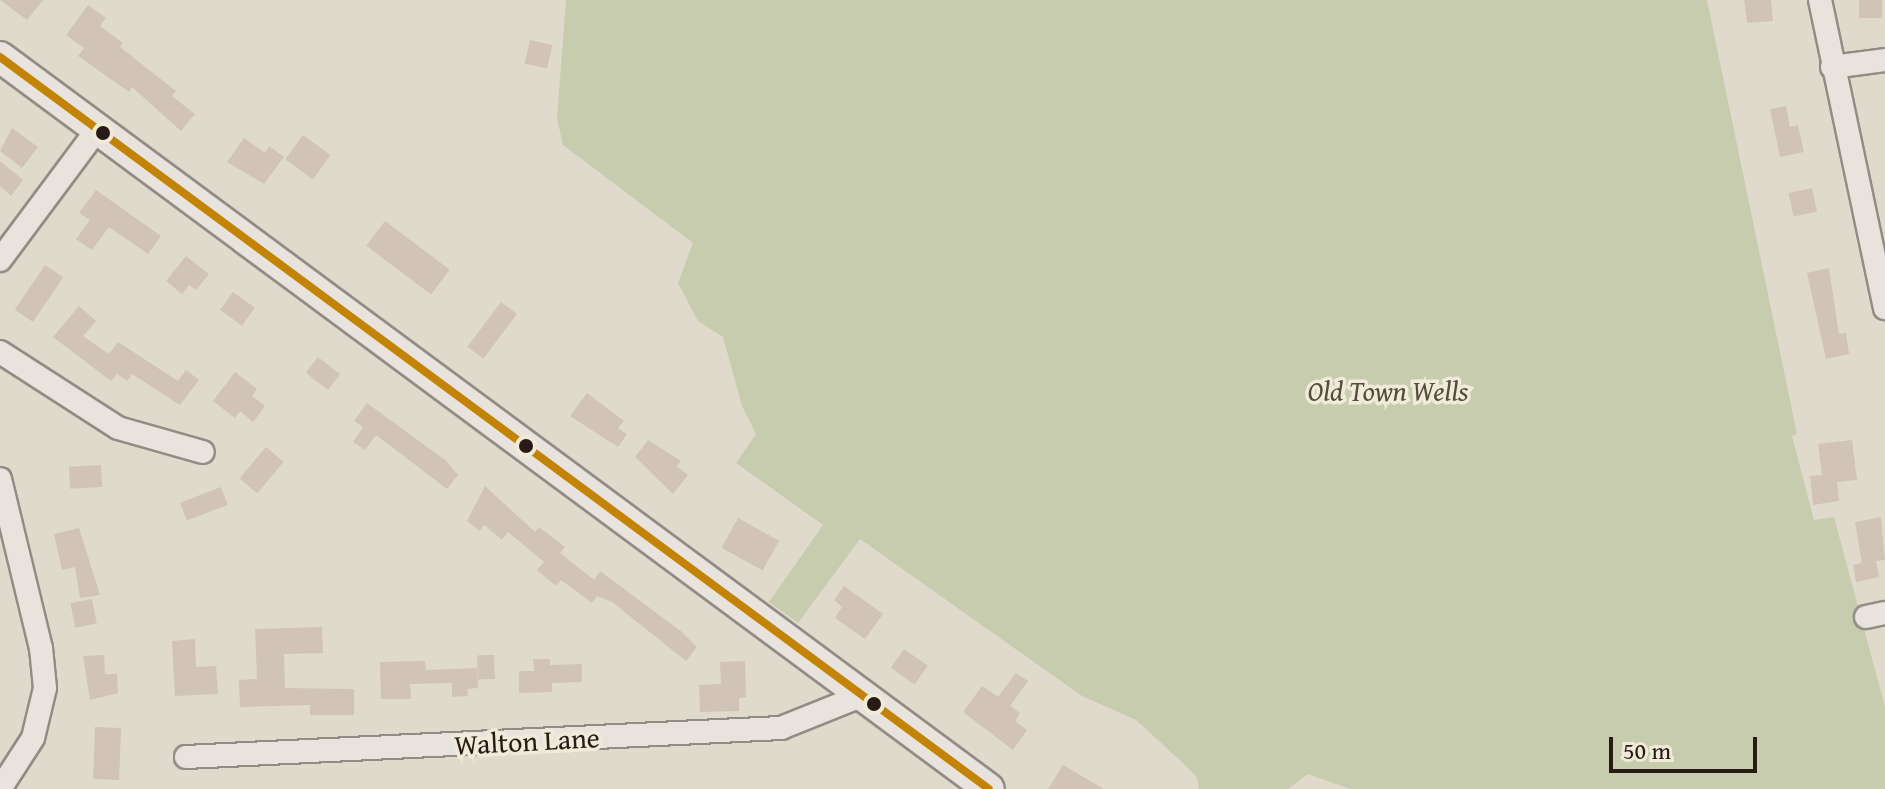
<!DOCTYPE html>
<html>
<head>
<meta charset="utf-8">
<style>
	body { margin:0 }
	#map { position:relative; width:1885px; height:789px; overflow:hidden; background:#e0dacc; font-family:"Gentium Book Plus",serif }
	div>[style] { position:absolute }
	.green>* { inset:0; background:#c8ccae }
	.building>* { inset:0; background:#d1c3b7; transform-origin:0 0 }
	.roads { filter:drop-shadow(2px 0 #918c84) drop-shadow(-2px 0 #918c84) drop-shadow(0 2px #918c84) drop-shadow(0 -2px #918c84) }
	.street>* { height:22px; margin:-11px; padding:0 11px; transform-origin:11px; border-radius:11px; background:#e8e4dd }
	.secondary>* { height:30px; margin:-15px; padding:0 15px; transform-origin:15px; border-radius:15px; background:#e8e4dd }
	.bus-1>* { height:8px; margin:-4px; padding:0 4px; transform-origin:4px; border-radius:4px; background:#c38306 }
	.dots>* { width:22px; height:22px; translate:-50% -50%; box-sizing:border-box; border:4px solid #f0ead9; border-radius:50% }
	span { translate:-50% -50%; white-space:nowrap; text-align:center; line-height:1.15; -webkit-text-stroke:7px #f0ead9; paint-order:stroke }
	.park-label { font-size:28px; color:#524d3c; font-style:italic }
	.street-label { font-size:28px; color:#281b16 }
	.scale { position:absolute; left:1609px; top:737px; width:148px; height:36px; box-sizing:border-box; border:4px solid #281b16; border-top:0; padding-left:10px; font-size:24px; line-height:28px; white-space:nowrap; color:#281b16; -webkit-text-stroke:6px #f0ead9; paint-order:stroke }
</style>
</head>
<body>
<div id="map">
	<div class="green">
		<div style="clip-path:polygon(566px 0,1707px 0,1797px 434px,1792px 436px,1814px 520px,1834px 517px,1885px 707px,1885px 789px,1350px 789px,1308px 774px,1288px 789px,1199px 789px,1197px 778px,1185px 765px,1136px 720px,1082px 696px,860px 539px,798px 623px,769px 602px,823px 525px,736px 463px,756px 434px,742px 406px,723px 337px,698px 321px,678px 283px,693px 243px,563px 145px,557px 118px)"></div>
	</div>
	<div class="building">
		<div style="clip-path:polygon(0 0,43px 0,27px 20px)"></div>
		<div style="clip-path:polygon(1744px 0,1771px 0,1773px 21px,1747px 23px)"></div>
		<div style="left:1859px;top:0;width:23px;height:18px"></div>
		<div style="clip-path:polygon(88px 5px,106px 18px,100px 26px,123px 43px,120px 47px,176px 91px,172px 96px,195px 114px,181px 131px,132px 87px,129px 92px,78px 56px,84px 48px,66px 35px)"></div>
		<div style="left:530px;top:40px;width:23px;height:24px;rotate:13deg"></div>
		<div style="clip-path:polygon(1786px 106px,1790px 127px,1798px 125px,1804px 152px,1780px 157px,1770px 109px)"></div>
		<div style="clip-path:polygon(12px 128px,38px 147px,22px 168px,0 151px)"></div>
		<div style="left:303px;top:135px;width:34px;height:30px;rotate:36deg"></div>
		<div style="clip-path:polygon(244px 138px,265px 153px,269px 146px,284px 157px,264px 184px,227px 162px)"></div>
		<div style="clip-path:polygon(0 161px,23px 180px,11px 196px,0 186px)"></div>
		<div style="left:1812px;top:188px;width:24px;height:24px;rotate:78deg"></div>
		<div style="clip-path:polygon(96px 190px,161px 236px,148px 254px,109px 227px,92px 250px,76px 239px,90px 220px,79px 213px)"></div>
		<div style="left:385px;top:221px;width:81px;height:31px;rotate:37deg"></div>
		<div style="clip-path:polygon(186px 256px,209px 274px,196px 290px,189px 285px,182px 294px,166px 281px)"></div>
		<div style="left:45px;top:265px;width:22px;height:54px;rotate:34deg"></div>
		<div style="clip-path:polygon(1829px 268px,1839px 334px,1846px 333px,1849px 354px,1826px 359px,1807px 273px)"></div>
		<div style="left:233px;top:292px;width:27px;height:22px;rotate:36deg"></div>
		<div style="left:501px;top:302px;width:20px;height:56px;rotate:37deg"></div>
		<div style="clip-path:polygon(79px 306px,96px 321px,83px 336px,109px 354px,118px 342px,178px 381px,186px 370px,199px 380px,180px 405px,132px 374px,127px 381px,117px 374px,111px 381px,53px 337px)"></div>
		<div style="left:318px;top:357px;width:28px;height:20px;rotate:38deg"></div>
		<div style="clip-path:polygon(235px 372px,257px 389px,252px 396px,265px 406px,253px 422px,240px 411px,235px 418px,213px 401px)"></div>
		<div style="clip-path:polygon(587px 393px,624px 421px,618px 428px,627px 434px,618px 447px,570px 416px)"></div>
		<div style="clip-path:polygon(367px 403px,445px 460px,458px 475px,447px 489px,376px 435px,365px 450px,353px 442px,363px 427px,354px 421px)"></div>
		<div style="clip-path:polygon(648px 440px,681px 461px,677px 466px,688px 475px,673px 494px,635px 457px)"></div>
		<div style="clip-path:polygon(1852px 440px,1857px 480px,1837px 482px,1839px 501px,1813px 505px,1810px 476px,1822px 475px,1818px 444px)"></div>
		<div style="left:266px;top:447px;width:23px;height:41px;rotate:40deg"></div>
		<div style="left:101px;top:465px;width:22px;height:32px;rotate:87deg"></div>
		<div style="clip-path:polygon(485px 486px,535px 532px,539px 527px,565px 547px,560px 553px,594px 580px,600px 571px,682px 632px,697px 647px,686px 661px,612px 602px,597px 596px,592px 603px,561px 580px,556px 586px,537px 570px,544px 562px,508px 532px,502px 540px,484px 525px,480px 531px,467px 521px)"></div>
		<div style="left:221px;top:487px;width:19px;height:44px;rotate:69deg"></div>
		<div style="clip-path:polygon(1881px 517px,1885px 560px,1876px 561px,1879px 577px,1856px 582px,1853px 565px,1862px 563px,1855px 522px)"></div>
		<div style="left:738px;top:518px;width:47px;height:34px;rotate:29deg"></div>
		<div style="clip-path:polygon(79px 528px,100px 595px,80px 598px,75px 567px,62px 570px,54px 534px)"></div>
		<div style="clip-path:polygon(844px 586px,883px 614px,865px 639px,835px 618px,842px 607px,834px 600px)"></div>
		<div style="left:92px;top:599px;width:25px;height:22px;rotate:79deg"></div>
		<div style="clip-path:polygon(322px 627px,323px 653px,284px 654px,285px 688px,354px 689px,354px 715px,310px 715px,310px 705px,240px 707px,239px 680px,257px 679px,255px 629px)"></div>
		<div style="clip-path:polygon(195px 639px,196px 667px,216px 666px,218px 694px,175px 696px,172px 641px)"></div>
		<div style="left:904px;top:649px;width:29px;height:23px;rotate:35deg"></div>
		<div style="clip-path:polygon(104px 655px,105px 674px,117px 674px,118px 693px,90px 700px,83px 656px)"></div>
		<div style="left:494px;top:655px;width:24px;height:17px;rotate:88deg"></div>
		<div style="clip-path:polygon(533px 659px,550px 659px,550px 665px,582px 664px,582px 682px,552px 683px,552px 692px,519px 693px,519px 671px,534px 671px)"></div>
		<div style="clip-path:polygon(425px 661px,426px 670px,477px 668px,478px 688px,467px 689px,468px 696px,452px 697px,452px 683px,410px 684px,411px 699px,381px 699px,380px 662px)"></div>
		<div style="clip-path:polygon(745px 661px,746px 697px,739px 698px,739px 711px,700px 712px,699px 685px,721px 684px,720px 662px)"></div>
		<div style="clip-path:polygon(1016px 673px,1028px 681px,1010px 706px,1020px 713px,1015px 721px,1027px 730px,1013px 750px,963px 712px,982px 686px,998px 697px)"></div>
		<div style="left:95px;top:727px;width:26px;height:52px;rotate:2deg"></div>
		<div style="clip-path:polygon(1063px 765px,1104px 789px,1048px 789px)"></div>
	</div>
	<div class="roads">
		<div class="street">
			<div style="left:1820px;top:0;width:315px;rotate:78.1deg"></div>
			<div style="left:1832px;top:67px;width:53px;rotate:-7.5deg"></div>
			<div style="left:0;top:260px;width:162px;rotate:-53.3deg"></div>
			<div style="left:0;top:352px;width:140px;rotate:32.8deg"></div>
			<div style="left:118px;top:428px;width:88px;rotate:15.8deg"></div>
			<div style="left:0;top:479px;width:174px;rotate:76.4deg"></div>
			<div style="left:41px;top:648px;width:40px;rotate:84.3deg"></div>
			<div style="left:45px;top:688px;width:51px;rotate:103.5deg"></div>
			<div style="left:33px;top:738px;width:61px;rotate:122.9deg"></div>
			<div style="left:1866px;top:617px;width:19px;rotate:-12deg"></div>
			<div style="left:186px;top:757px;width:596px;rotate:-2.79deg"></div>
			<div style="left:781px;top:728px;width:86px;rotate:-21.8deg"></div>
		</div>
		<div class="secondary">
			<div style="left:0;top:57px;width:1230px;rotate:36.51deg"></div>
		</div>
	</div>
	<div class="bus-1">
		<div style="left:0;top:57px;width:1230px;rotate:36.51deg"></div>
	</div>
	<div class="dots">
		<div style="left:103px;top:133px;background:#281b16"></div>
		<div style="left:526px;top:446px;background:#281b16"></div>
		<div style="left:874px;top:704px;background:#281b16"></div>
	</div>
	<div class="park-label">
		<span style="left:1388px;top:391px">Old Town Wells</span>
	</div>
	<div class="street-label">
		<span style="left:527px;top:741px;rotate:-3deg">Walton Lane</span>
	</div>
	<div class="scale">50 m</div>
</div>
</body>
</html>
